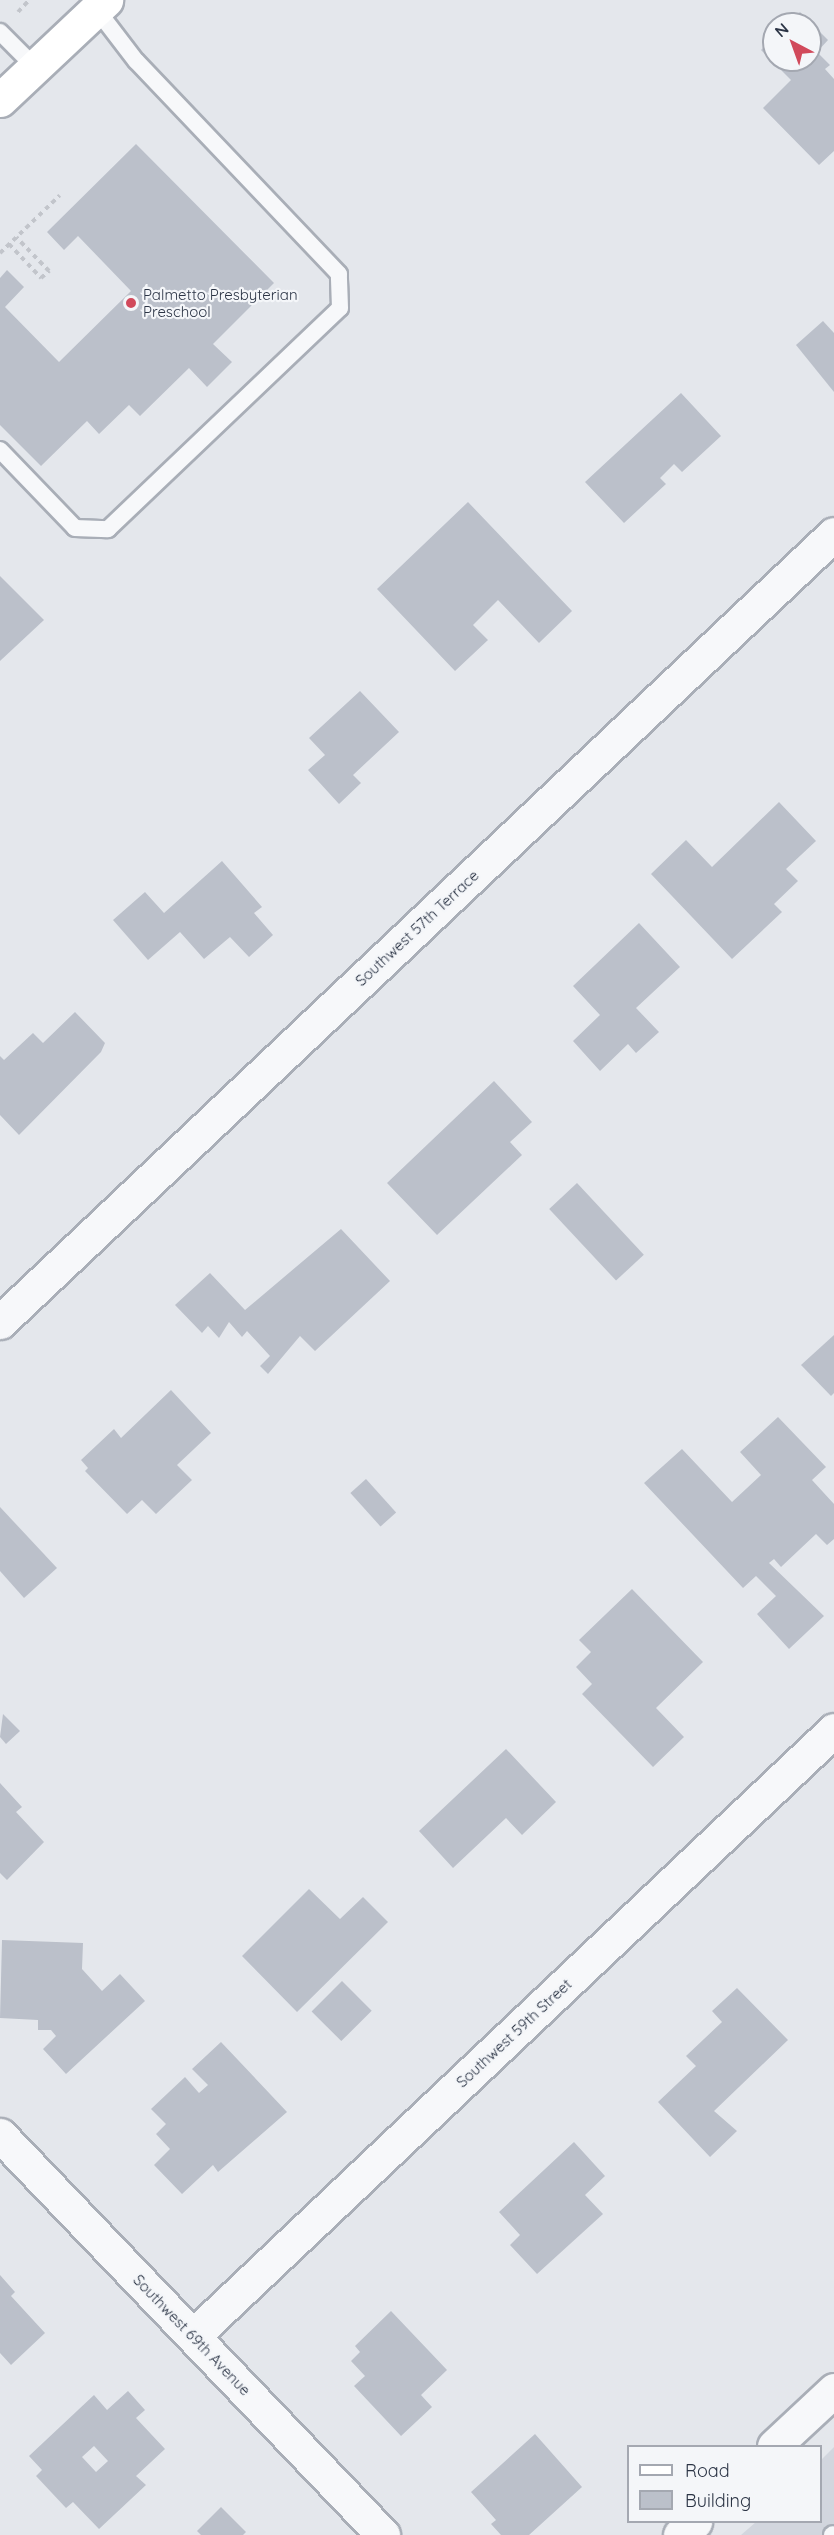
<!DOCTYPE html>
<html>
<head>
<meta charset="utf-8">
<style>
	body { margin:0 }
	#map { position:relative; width:834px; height:2535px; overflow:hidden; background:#e4e7ec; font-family:Quicksand,sans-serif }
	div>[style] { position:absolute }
	.built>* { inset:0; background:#d2d6de }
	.building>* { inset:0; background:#bbc0ca; transform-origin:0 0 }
	.path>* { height:4px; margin-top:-2px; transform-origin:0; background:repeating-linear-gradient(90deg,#c2c5cb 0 4.5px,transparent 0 9px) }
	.roads { filter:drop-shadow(2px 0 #a9aeb7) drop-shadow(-2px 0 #a9aeb7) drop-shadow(0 2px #a9aeb7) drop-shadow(0 -2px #a9aeb7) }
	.service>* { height:16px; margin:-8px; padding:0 8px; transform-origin:8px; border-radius:8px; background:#f7f8fa }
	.minor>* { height:33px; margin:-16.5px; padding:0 16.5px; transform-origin:16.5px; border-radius:16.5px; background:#f7f8fa }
	.tertiary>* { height:33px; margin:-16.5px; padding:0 16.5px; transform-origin:16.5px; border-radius:16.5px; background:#f7f8fa }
	.secondary>* { height:33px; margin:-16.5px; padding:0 16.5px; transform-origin:16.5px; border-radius:16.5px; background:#fff }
	.dots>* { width:16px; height:16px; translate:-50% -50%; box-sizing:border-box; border:3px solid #f4f6f9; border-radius:50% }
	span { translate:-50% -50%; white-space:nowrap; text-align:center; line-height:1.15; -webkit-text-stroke:4.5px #f4f6f9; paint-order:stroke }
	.poi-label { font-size:15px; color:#2b3445 }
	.left { translate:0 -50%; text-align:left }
	.street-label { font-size:15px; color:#2b3445 }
	.legend { position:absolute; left:627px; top:2445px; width:195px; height:78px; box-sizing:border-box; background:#f4f6f9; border:2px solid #a4a8b1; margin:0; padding:8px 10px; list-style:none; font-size:18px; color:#2b3445 }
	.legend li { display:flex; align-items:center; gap:12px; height:30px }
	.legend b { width:30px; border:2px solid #a4a8b1 }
	.north { position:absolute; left:762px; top:12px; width:60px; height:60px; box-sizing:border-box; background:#f4f6f9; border:2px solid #a4a8b1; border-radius:50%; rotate:319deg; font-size:16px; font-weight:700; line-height:24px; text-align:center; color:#2b3445 }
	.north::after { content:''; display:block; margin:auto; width:21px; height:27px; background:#d1495b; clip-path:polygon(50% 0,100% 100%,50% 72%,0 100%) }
</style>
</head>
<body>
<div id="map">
	<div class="built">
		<div style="clip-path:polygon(834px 2447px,834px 2535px,741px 2535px,756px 2522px,820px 2522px,821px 2460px)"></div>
	</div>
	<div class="building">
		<div style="clip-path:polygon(800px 12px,828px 40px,817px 52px,830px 65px,825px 69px,834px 79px,834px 151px,819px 165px,763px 108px,791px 80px,761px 50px,774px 37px,774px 60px,810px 60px,810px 24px,788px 24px)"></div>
		<div style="clip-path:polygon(136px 144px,274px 283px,213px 344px,232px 362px,207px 387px,189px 368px,140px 416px,129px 405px,99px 434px,87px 421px,41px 466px,0 425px,0 278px,7px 270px,24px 287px,5px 307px,59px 362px,131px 291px,78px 236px,64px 250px,47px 232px)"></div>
		<div style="clip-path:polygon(823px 321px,834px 333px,834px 392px,796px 345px)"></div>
		<div style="clip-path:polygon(681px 393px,721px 436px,682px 472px,674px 464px,660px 478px,666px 484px,624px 523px,585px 482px)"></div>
		<div style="clip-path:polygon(468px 502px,572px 611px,539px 643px,498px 600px,473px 625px,488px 640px,455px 671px,377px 589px)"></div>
		<div style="clip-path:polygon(0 576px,44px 620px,0 661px)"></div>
		<div style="clip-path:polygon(360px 691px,399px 732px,353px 775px,361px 783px,339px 804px,308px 770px,325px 755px,309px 738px)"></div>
		<div style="clip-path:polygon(779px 802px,816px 841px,786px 869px,798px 881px,774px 904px,782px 912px,732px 959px,651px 874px,686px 840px,712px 867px)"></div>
		<div style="clip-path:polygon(222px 861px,262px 907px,254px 913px,273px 935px,249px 957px,230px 937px,204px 959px,180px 932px,148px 960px,113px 920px,145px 892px,164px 913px)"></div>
		<div style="clip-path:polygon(639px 923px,680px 967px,636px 1008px,659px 1032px,636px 1053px,628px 1044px,600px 1071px,573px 1041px,600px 1015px,573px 986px)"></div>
		<div style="clip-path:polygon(75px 1012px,105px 1043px,101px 1052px,19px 1135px,0 1115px,0 1056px,4px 1060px,33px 1033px,43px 1043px)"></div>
		<div style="clip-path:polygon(494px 1081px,532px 1122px,510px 1142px,522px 1155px,437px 1235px,387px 1183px)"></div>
		<div style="left:577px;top:1183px;width:98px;height:38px;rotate:47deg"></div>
		<div style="clip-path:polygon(341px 1229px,390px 1281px,315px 1351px,300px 1336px,268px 1374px,260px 1366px,270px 1356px,247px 1331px,242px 1337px,229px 1322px,219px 1338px,208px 1326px,202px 1333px,175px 1305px,210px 1273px,245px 1310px)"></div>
		<div style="clip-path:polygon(834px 1335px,834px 1393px,831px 1396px,801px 1365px)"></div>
		<div style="clip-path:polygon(171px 1390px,211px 1433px,177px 1465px,192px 1480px,156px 1514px,142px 1500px,127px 1514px,85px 1471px,88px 1468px,81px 1460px,114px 1429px,121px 1438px)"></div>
		<div style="clip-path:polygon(778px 1417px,826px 1467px,812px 1480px,834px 1504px,834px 1539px,827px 1545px,816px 1534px,781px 1567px,774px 1559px,769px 1563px,824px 1616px,789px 1649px,757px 1614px,776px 1596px,756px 1576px,743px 1588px,644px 1483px,682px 1449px,732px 1502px,761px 1475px,740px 1452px)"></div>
		<div style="left:366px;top:1479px;width:45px;height:21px;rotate:48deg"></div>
		<div style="clip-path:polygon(0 1507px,57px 1568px,24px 1598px,0 1571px)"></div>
		<div style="clip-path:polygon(632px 1589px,703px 1662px,656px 1708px,684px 1737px,653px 1767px,582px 1694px,592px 1684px,576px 1667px,591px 1652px,579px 1640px)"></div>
		<div style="clip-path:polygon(3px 1714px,20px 1731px,6px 1744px,0 1737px)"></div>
		<div style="clip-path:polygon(506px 1749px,556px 1802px,522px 1835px,506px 1818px,453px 1868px,419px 1831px)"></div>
		<div style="clip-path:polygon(0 1783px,22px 1807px,16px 1812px,44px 1842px,7px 1880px,0 1873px)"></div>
		<div style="clip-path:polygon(309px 1889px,340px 1919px,363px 1897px,388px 1922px,297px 2012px,242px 1956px)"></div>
		<div style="clip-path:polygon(2px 1940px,83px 1943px,82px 1969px,102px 1991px,120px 1974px,145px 2001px,66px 2074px,43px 2049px,56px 2036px,51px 2030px,38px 2030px,38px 2020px,0 2018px)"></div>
		<div style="left:342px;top:1981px;width:42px;height:43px;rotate:45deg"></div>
		<div style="clip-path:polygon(737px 1988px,788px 2040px,714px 2111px,737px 2131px,710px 2157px,658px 2102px,696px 2066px,686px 2056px,722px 2022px,712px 2011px)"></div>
		<div style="clip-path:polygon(221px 2042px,287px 2112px,218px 2172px,213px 2165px,182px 2194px,154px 2165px,170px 2149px,156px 2134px,166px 2124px,151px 2109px,185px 2077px,199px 2093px,208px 2085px,192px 2069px)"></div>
		<div style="clip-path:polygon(574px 2142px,605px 2176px,585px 2195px,603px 2214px,537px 2274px,510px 2245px,520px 2235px,499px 2212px)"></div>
		<div style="clip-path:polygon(0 2275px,15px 2292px,11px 2296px,45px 2333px,11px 2365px,0 2353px)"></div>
		<div style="clip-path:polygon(391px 2311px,447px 2370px,421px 2395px,432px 2407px,401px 2436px,354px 2386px,365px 2376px,351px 2361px,360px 2352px,355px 2346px)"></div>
		<div style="clip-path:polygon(evenodd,128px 2391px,145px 2410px,136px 2418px,165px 2449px,136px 2476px,146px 2485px,99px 2529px,73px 2502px,66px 2508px,36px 2476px,42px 2470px,29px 2456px,94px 2395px,107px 2410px,128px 2391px,94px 2446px,108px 2461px,96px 2472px,82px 2457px,94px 2446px)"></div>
		<div style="clip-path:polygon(535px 2434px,582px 2487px,529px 2535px,501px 2535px,491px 2524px,496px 2520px,471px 2492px)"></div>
		<div style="clip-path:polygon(221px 2507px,246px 2532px,243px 2535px,201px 2535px,197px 2531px)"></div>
	</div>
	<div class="path">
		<div style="left:18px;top:12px;width:16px;rotate:-47deg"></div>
		<div style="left:9px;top:244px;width:47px;rotate:46.7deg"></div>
		<div style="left:41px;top:278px;width:11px;rotate:-41deg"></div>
		<div style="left:49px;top:271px;width:47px;rotate:-134.1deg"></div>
		<div style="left:0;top:253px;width:83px;rotate:-44deg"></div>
	</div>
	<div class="roads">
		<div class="service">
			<div style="left:0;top:32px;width:49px;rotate:45deg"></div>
			<div style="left:0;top:450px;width:108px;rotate:46.1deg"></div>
			<div style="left:75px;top:528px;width:33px;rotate:2deg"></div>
			<div style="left:108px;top:529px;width:320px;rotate:-43.6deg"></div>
			<div style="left:340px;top:308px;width:34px;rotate:-92deg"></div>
			<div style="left:339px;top:274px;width:294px;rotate:-133.6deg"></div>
			<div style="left:136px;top:61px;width:69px;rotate:-127.4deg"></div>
			<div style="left:832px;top:2535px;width:1px;rotate:-45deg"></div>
		</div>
		<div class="minor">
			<div style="left:0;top:1322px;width:1147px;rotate:-43.38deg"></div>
			<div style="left:0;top:2135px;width:554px;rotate:46.24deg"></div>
			<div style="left:193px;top:2336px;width:882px;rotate:-43.39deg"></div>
		</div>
		<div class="tertiary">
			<div style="left:774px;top:2446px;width:82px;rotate:-43deg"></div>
			<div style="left:680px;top:2535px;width:20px;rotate:-41deg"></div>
		</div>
		<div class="secondary">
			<div style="left:0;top:100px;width:146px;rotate:-43.3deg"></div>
		</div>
	</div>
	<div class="dots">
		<div style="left:131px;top:303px;background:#d1495b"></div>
	</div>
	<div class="poi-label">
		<span class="left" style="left:143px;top:303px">Palmetto Presbyterian<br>Preschool</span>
	</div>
	<div class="street-label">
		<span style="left:417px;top:928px;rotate:-43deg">Southwest 57th Terrace</span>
		<span style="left:514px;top:2033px;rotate:-43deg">Southwest 59th Street</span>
		<span style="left:192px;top:2335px;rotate:46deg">Southwest 69th Avenue</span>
	</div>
	<ul class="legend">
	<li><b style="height:8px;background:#fff"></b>Road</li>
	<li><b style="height:16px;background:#bbc0ca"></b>Building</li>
	</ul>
	<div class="north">N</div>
</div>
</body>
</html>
